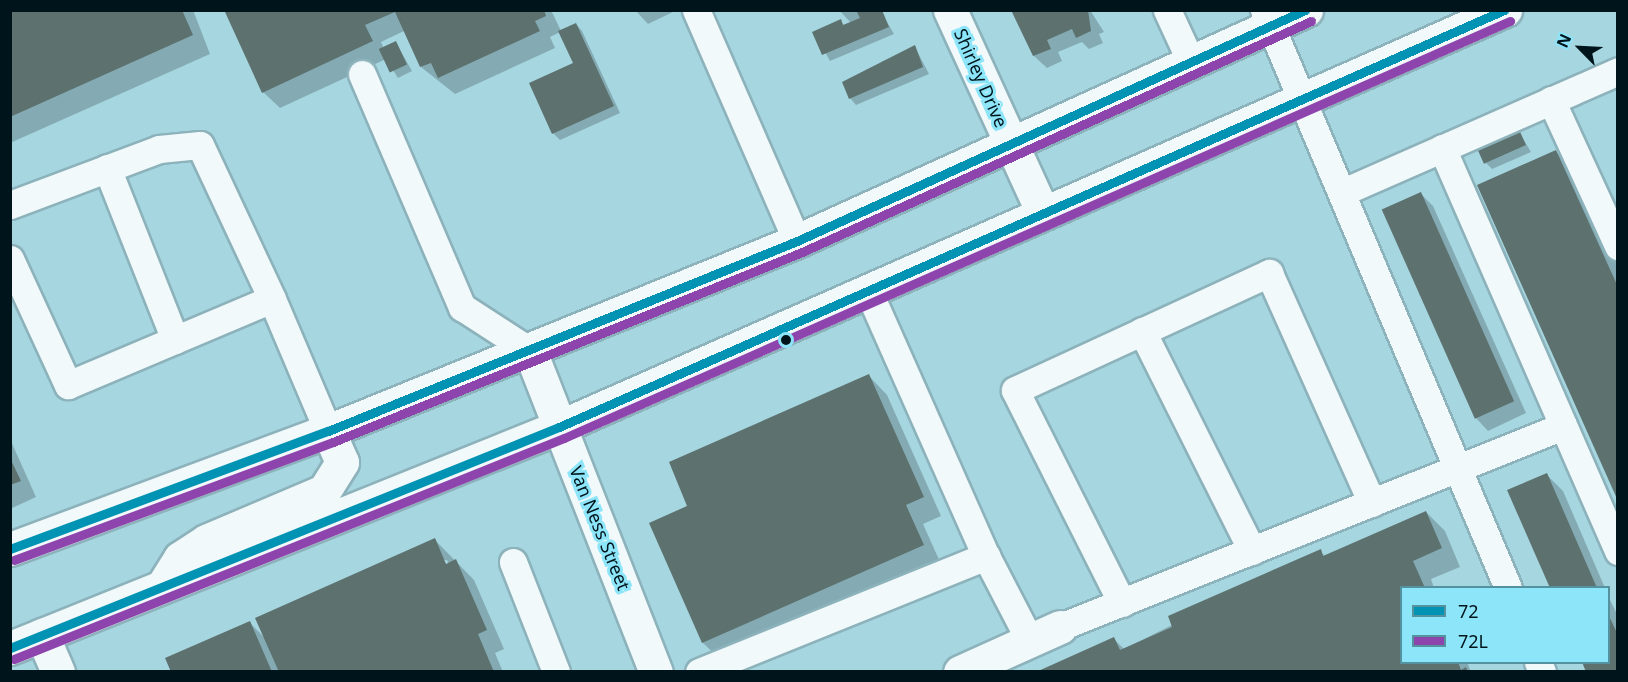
<!DOCTYPE html>
<html>
<head>
<meta charset="utf-8">
<style>
	body { margin:0 }
	#map { position:relative; width:1628px; height:682px; overflow:hidden; background:#a6d6e0; font-family:"Noto Sans",sans-serif }
	div>[style] { position:absolute }
	.shadow>* { inset:0; background:#0003 }
	.building>* { inset:0; background:#5d716f; transform-origin:0 0 }
	.roads { filter:drop-shadow(2px 0 #8cb2bb) drop-shadow(-2px 0 #8cb2bb) drop-shadow(0 2px #8cb2bb) drop-shadow(0 -2px #8cb2bb) }
	.lane>* { height:27px; margin:-13.5px; padding:0 13.5px; transform-origin:13.5px; border-radius:13.5px; background:#f2f9fa }
	.street>* { height:33px; margin:-16.5px; padding:0 16.5px; transform-origin:16.5px; border-radius:16.5px; background:#f2f9fa }
	.primary>* { height:33px; margin:-16.5px; padding:0 16.5px; transform-origin:16.5px; border-radius:16.5px; background:#f2f9fa }
	.bus-1>* { height:9px; margin:-4.5px; padding:0 4.5px; transform-origin:4.5px; border-radius:4.5px; background:#0093b3 }
	.bus-2>* { height:9px; margin:-4.5px; padding:0 4.5px; transform-origin:4.5px; border-radius:4.5px; background:#8e44ad }
	.dots>* { width:16px; height:16px; translate:-50% -50%; box-sizing:border-box; border:3px solid #8de5f9; border-radius:50% }
	span { translate:-50% -50%; white-space:nowrap; text-align:center; line-height:1.15; -webkit-text-stroke:6px #8de5f9; paint-order:stroke }
	.street-label { font-size:18px; color:#00151b }
	.frame { position:absolute; inset:0; border:12px solid #00151b; pointer-events:none }
	.legend { position:absolute; left:1400px; top:586px; width:210px; height:78px; box-sizing:border-box; background:#8de5f9; border:2px solid #5592a0; margin:0; padding:8px 10px; list-style:none; font-size:18px; color:#00151b }
	.legend li { display:flex; align-items:center; gap:12px; height:30px }
	.legend b { width:30px; border:2px solid #5592a0 }
	.north { position:absolute; left:1550px; top:18px; width:60px; height:60px; -webkit-text-stroke:4px #8de5f9; paint-order:stroke; rotate:294deg; font-size:16px; font-weight:700; line-height:24px; text-align:center; color:#00151b }
	.north::after { content:''; display:block; margin:auto; width:21px; height:27px; background:#00151b; clip-path:polygon(50% 0,100% 100%,50% 72%,0 100%) }
</style>
</head>
<body>
<div id="map">
	<div class="shadow">
		<div style="clip-path:polygon(10px 10px,193px 10px,210px 54px,10px 143px)"></div>
		<div style="clip-path:polygon(231px 10px,551px 10px,561px 31px,576px 24px,582px 31px,620px 113px,560px 140px,553px 133px,575px 64px,560px 32px,550px 37px,555px 48px,455px 94px,421px 67px,404px 31px,381px 42px,384px 49px,396px 43px,412px 71px,398px 78px,386px 59px,280px 108px,263px 92px,227px 12px)"></div>
		<div style="clip-path:polygon(635px 10px,677px 10px,648px 24px)"></div>
		<div style="clip-path:polygon(839px 10px,880px 10px,894px 34px,830px 61px,814px 32px,840px 21px,845px 26px,851px 23px)"></div>
		<div style="clip-path:polygon(1090px 10px,1104px 32px,1099px 34px,1103px 43px,1089px 49px,1082px 42px,1058px 52px,1062px 61px,1047px 68px,1034px 56px,1013px 11px)"></div>
		<div style="clip-path:polygon(915px 47px,929px 74px,856px 105px,850px 98px,882px 67px,881px 62px)"></div>
		<div style="clip-path:polygon(1516px 127px,1531px 152px,1492px 169px,1486px 163px)"></div>
		<div style="clip-path:polygon(1556px 152px,1575px 170px,1618px 267px,1618px 498px)"></div>
		<div style="clip-path:polygon(1421px 194px,1433px 206px,1526px 413px,1488px 431px,1476px 418px)"></div>
		<div style="clip-path:polygon(869px 376px,887px 395px,941px 516px,923px 524px,941px 564px,722px 661px,703px 643px,651px 523px,689px 507px)"></div>
		<div style="clip-path:polygon(10px 439px,36px 497px,10px 509px)"></div>
		<div style="clip-path:polygon(1547px 475px,1563px 491px,1605px 588px,1551px 588px)"></div>
		<div style="clip-path:polygon(1426px 512px,1445px 531px,1460px 567px,1431px 579px,1434px 588px,1402px 588px,1402px 662px,1467px 662px,1471px 672px,1040px 672px,1114px 639px,1124px 649px,1320px 551px,1325px 556px)"></div>
		<div style="clip-path:polygon(evenodd,435px 540px,474px 580px,504px 649px,495px 653px,503px 672px,172px 672px,250px 623px,266px 639px,435px 540px,443px 560px,447px 560px,451px 570px,448px 571px,443px 560px)"></div>
		<div style="clip-path:polygon(1608px 596px,1618px 616px,1618px 672px,1608px 662px)"></div>
	</div>
	<div class="building">
		<div style="clip-path:polygon(10px 10px,182px 10px,193px 35px,10px 117px)"></div>
		<div style="clip-path:polygon(544px 10px,546px 16px,535px 21px,540px 31px,438px 78px,431px 63px,420px 67px,395px 12px,365px 25px,373px 41px,262px 93px,225px 12px)"></div>
		<div style="clip-path:polygon(860px 10px,882px 10px,889px 27px,822px 55px,812px 32px,841px 19px,843px 25px,860px 18px,857px 12px)"></div>
		<div style="clip-path:polygon(1011px 10px,1088px 10px,1091px 31px,1076px 38px,1072px 29px,1047px 40px,1051px 49px,1033px 56px)"></div>
		<div style="clip-path:polygon(576px 23px,614px 106px,552px 134px,529px 83px,573px 63px,558px 31px)"></div>
		<div style="left:396px;top:41px;width:26px;height:19px;rotate:65deg"></div>
		<div style="clip-path:polygon(915px 45px,923px 67px,849px 99px,842px 82px)"></div>
		<div style="left:1517px;top:125px;width:22px;height:46px;rotate:66deg"></div>
		<div style="clip-path:polygon(1556px 150px,1618px 287px,1618px 501px,1477px 185px)"></div>
		<div style="left:1421px;top:192px;width:229px;height:43px;rotate:66deg"></div>
		<div style="clip-path:polygon(869px 374px,924px 497px,906px 505px,924px 545px,702px 643px,649px 523px,687px 506px,669px 462px)"></div>
		<div style="clip-path:polygon(10px 458px,21px 481px,10px 485px)"></div>
		<div style="clip-path:polygon(1547px 473px,1597px 588px,1550px 588px,1507px 490px)"></div>
		<div style="clip-path:polygon(1426px 511px,1442px 548px,1413px 561px,1425px 588px,1402px 588px,1402px 662px,1458px 662px,1461px 670px,1466px 667px,1468px 672px,1036px 672px,1114px 637px,1120px 650px,1172px 627px,1168px 616px,1321px 549px,1323px 556px)"></div>
		<div style="clip-path:polygon(435px 538px,446px 564px,456px 559px,487px 630px,478px 634px,494px 672px,279px 672px,255px 618px)"></div>
		<div style="clip-path:polygon(1608px 614px,1618px 635px,1618px 672px,1586px 672px,1582px 662px,1608px 662px)"></div>
		<div style="clip-path:polygon(250px 621px,272px 672px,171px 672px,165px 658px)"></div>
	</div>
	<div class="roads">
		<div class="lane">
			<div style="left:696px;top:10px;width:252px;rotate:66.4deg"></div>
			<div style="left:1167px;top:10px;width:57px;rotate:65.2deg"></div>
			<div style="left:1264px;top:10px;width:627px;rotate:67.11deg"></div>
			<div style="left:362px;top:74px;width:254px;rotate:66.8deg"></div>
			<div style="left:462px;top:307px;width:81px;rotate:32.9deg"></div>
			<div style="left:1551px;top:100px;width:161px;rotate:65.3deg"></div>
			<div style="left:1442px;top:148px;width:440px;rotate:66.4deg"></div>
			<div style="left:107px;top:168px;width:185px;rotate:68.4deg"></div>
			<div style="left:1343px;top:192px;width:300px;rotate:-23.7deg"></div>
			<div style="left:10px;top:205px;width:159px;rotate:-20.6deg"></div>
			<div style="left:159px;top:149px;width:41px;rotate:-5.6deg"></div>
			<div style="left:200px;top:145px;width:170px;rotate:64.9deg"></div>
			<div style="left:272px;top:299px;width:143px;rotate:67deg"></div>
			<div style="left:10px;top:259px;width:139px;rotate:65.3deg"></div>
			<div style="left:68px;top:385px;width:221px;rotate:-22.9deg"></div>
			<div style="left:868px;top:290px;width:291px;rotate:66.1deg"></div>
			<div style="left:1142px;top:331px;width:246px;rotate:63.4deg"></div>
			<div style="left:513px;top:562px;width:118px;rotate:68.6deg"></div>
			<div style="left:1122px;top:603px;width:238px;rotate:-116.7deg"></div>
			<div style="left:1015px;top:390px;width:280px;rotate:-24.7deg"></div>
			<div style="left:1269px;top:273px;width:252px;rotate:65.9deg"></div>
			<div style="left:1060px;top:627px;width:542px;rotate:-21.78deg"></div>
			<div style="left:1538px;top:662px;width:11px;rotate:68deg"></div>
			<div style="left:699px;top:672px;width:310px;rotate:-22deg"></div>
			<div style="left:986px;top:556px;width:96px;rotate:62.6deg"></div>
		</div>
		<div class="street">
			<div style="left:950px;top:10px;width:221px;rotate:65.4deg"></div>
			<div style="left:530px;top:351px;width:345px;rotate:68.6deg"></div>
			<div style="left:42px;top:635px;width:40px;rotate:66.6deg"></div>
			<div style="left:960px;top:672px;width:110px;rotate:-24.2deg"></div>
		</div>
		<div class="primary">
			<div style="left:10px;top:549px;width:339px;rotate:-20.4deg"></div>
			<div style="left:328px;top:431px;width:506px;rotate:-22.05deg"></div>
			<div style="left:797px;top:241px;width:559px;rotate:-24.41deg"></div>
			<div style="left:165px;top:582px;width:28px;rotate:-58deg"></div>
			<div style="left:180px;top:558px;width:31px;rotate:-33deg"></div>
			<div style="left:206px;top:541px;width:128px;rotate:-23deg"></div>
			<div style="left:324px;top:491px;width:34px;rotate:-58deg"></div>
			<div style="left:342px;top:462px;width:34px;rotate:-114deg"></div>
			<div style="left:10px;top:648px;width:592px;rotate:-21.93deg"></div>
			<div style="left:559px;top:427px;width:1034px;rotate:-23.79deg"></div>
		</div>
	</div>
	<div class="bus-1">
		<div style="left:10px;top:549px;width:339px;rotate:-20.4deg"></div>
		<div style="left:328px;top:431px;width:506px;rotate:-22.05deg"></div>
		<div style="left:797px;top:241px;width:558px;rotate:-24.45deg"></div>
		<div style="left:10px;top:648px;width:592px;rotate:-21.93deg"></div>
		<div style="left:559px;top:427px;width:1033px;rotate:-23.81deg"></div>
	</div>
	<div class="bus-2">
		<div style="left:14px;top:560px;width:340px;rotate:-20.3deg"></div>
		<div style="left:333px;top:442px;width:506px;rotate:-22.05deg"></div>
		<div style="left:802px;top:252px;width:559px;rotate:-24.41deg"></div>
		<div style="left:14px;top:659px;width:593px;rotate:-21.89deg"></div>
		<div style="left:564px;top:438px;width:1034px;rotate:-23.79deg"></div>
	</div>
	<div class="dots">
		<div style="left:786px;top:340px;background:#00151b"></div>
	</div>
	<div class="street-label">
		<span style="left:981px;top:78px;rotate:66deg">Shirley Drive</span>
		<span style="left:600px;top:528px;rotate:68deg">Van Ness Street</span>
	</div>
	<div class="frame"></div>
	<ul class="legend">
	<li><b style="height:8px;background:#0093b3"></b>72</li>
	<li><b style="height:8px;background:#8e44ad"></b>72L</li>
	</ul>
	<div class="north">N</div>
</div>
</body>
</html>
